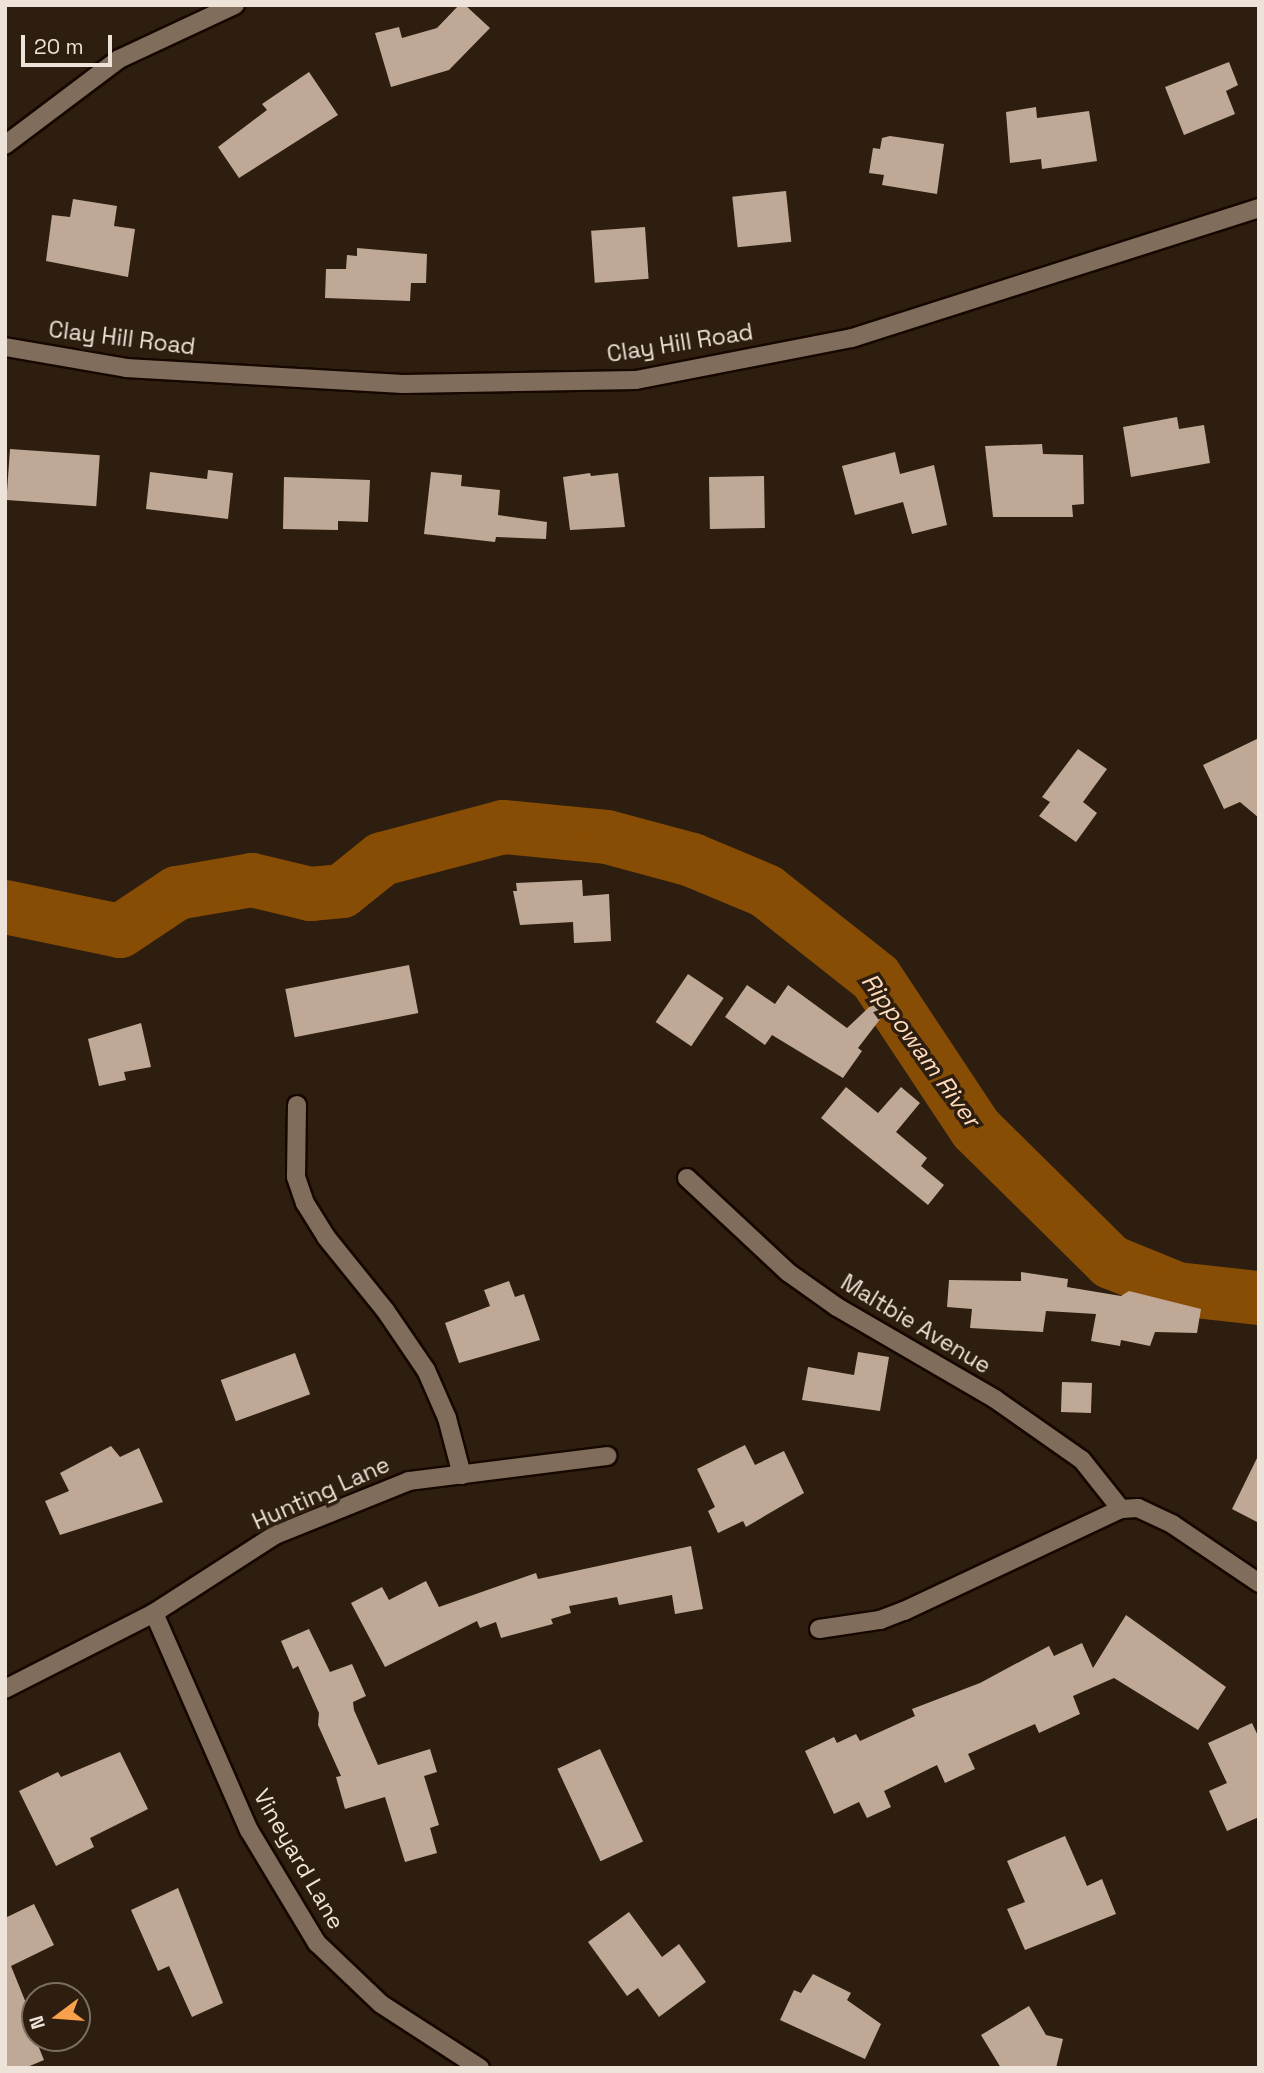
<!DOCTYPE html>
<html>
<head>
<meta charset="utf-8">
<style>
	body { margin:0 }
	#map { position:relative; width:1264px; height:2073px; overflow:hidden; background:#2e1e0f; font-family:"Space Grotesk",sans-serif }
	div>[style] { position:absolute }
	.river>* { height:54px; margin:-27px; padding:0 27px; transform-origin:27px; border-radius:27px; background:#884d04 }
	.building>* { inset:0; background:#bfa996; transform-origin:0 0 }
	.roads { filter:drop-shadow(2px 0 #160700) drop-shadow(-2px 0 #160700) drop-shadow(0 2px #160700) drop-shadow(0 -2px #160700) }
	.minor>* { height:18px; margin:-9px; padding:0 9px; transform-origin:9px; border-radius:9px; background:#816d5c }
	span { translate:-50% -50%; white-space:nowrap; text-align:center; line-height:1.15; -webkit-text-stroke:7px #2e1e0f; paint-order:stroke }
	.street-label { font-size:23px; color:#eee3d9 }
	.water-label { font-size:24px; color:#ffdcbe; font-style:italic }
	.frame { position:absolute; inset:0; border:7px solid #eee3d9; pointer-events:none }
	.north { position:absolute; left:21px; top:1982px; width:70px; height:70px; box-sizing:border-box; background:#2e1e0f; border:2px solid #7b6d60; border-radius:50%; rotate:254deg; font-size:19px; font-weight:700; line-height:28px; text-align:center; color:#eee3d9 }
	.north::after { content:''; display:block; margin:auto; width:24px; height:32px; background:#f8a04b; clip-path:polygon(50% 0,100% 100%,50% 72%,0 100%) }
	.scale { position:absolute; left:21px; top:35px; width:91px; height:32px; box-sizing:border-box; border:4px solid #eee3d9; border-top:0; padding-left:9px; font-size:21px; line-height:24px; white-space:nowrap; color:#eee3d9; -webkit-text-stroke:5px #2e1e0f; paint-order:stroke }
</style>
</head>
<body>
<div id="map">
	<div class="river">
		<div style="left:5px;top:907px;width:117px;rotate:11.8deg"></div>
		<div style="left:120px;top:931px;width:69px;rotate:-33.7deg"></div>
		<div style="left:177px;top:893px;width:76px;rotate:-9.8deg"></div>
		<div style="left:252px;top:880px;width:60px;rotate:13.6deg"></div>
		<div style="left:310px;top:894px;width:32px;rotate:-5deg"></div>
		<div style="left:342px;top:891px;width:51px;rotate:-38.7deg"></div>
		<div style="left:382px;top:859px;width:125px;rotate:-14.8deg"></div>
		<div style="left:503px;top:827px;width:104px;rotate:5.5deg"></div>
		<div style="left:607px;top:837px;width:88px;rotate:15.1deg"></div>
		<div style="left:692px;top:860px;width:80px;rotate:22.7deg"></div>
		<div style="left:766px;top:891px;width:140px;rotate:38.3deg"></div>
		<div style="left:876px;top:978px;width:181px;rotate:56.5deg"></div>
		<div style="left:976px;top:1129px;width:190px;rotate:44.6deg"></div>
		<div style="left:1111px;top:1262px;width:71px;rotate:22.2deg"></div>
		<div style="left:1177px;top:1289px;width:82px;rotate:6.3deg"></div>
	</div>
	<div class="building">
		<div style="clip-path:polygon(459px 5px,465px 5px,490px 28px,449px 70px,391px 87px,375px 33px,399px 27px,402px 38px,437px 28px)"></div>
		<div style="clip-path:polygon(1229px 62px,1238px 85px,1226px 91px,1235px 114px,1184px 135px,1165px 87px)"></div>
		<div style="clip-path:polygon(309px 72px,338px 115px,239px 178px,218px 147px,267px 110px,262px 104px)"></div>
		<div style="clip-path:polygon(1036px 107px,1037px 118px,1089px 111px,1097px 161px,1042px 169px,1041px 159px,1010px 163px,1006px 112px)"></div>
		<div style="clip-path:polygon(890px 136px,944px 144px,937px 194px,882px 185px,884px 175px,869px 173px,873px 148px,880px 149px,882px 138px)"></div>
		<div style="left:786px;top:191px;width:51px;height:54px;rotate:84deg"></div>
		<div style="clip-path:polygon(73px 199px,117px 206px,114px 226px,135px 229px,128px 277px,46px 261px,52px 215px,70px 217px)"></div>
		<div style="left:645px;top:227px;width:52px;height:54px;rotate:86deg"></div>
		<div style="clip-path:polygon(357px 248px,427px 254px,426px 283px,411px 283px,410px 301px,325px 298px,326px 269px,346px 269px,347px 255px,357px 256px)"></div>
		<div style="clip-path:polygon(1177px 417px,1179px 429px,1204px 425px,1210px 463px,1131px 477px,1123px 427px)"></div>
		<div style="clip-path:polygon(1042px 444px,1043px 454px,1083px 455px,1084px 504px,1072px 505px,1073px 517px,993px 517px,985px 446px)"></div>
		<div style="left:10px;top:449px;width:90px;height:51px;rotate:4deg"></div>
		<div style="clip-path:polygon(895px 452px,900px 474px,934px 465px,947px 525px,912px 534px,903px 502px,855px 515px,842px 466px)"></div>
		<div style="clip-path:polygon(208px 470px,233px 473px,228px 519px,146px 509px,150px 472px,207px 479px)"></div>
		<div style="clip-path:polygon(431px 472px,462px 475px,461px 486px,500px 490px,498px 515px,547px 522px,546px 539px,496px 537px,495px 542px,424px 534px)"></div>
		<div style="clip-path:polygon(590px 473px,591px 476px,618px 473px,625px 527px,570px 530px,563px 477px)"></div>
		<div style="left:764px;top:476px;width:52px;height:55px;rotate:89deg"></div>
		<div style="clip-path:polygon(284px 477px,370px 480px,368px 522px,338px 521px,338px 530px,283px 529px)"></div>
		<div style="clip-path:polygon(1259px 738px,1259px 818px,1240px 802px,1224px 809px,1203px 765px)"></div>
		<div style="clip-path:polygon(1078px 749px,1107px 769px,1083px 802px,1097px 813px,1076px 842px,1039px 816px,1050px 802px,1042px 797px)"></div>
		<div style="clip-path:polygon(582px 880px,583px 896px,609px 894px,611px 941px,574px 943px,573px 922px,520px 925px,513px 891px,517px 891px,516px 883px)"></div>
		<div style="left:409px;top:965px;width:49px;height:126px;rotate:79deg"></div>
		<div style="left:688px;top:974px;width:43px;height:58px;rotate:34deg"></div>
		<div style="clip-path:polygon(747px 985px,775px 1004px,788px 985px,847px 1028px,881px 996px,891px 1005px,858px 1048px,862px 1051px,843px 1078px,772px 1035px,765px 1045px,725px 1017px)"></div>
		<div style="clip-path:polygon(141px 1023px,151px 1067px,124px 1072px,126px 1080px,99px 1086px,88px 1039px)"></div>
		<div style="clip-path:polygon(846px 1087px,878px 1113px,901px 1087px,920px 1103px,896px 1132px,927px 1158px,921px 1166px,944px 1185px,928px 1205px,821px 1118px)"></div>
		<div style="clip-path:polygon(1021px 1272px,1068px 1279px,1067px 1287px,1121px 1296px,1129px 1291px,1201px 1309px,1197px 1333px,1155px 1332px,1150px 1346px,1121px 1340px,1120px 1346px,1091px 1341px,1096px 1314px,1046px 1311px,1043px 1332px,970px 1328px,972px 1309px,947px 1307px,949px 1280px,1021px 1281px)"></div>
		<div style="clip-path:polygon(509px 1281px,515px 1297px,524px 1294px,540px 1340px,459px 1363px,445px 1323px,490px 1306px,484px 1290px)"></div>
		<div style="clip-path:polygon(858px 1352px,889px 1357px,880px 1411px,802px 1400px,808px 1367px,854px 1375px)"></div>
		<div style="left:295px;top:1353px;width:44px;height:79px;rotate:70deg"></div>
		<div style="left:1062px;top:1382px;width:30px;height:30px;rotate:2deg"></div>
		<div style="clip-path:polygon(745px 1445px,755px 1465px,784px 1451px,804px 1493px,746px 1527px,743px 1521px,718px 1533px,708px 1511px,715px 1507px,697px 1469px)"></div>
		<div style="clip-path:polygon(111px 1446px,120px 1457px,139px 1448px,163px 1502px,60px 1535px,45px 1501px,69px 1491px,60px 1473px)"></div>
		<div style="clip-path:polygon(1259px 1454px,1259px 1523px,1232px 1509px)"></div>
		<div style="clip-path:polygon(691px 1546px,703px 1609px,675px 1614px,672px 1595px,619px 1605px,617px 1597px,569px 1606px,571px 1613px,551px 1619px,553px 1624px,501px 1638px,496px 1622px,480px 1628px,477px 1621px,385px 1667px,351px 1603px,382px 1587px,389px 1600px,426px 1581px,439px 1607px,536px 1573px,538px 1579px)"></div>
		<div style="clip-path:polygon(1126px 1615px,1226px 1687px,1198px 1730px,1114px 1678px,1073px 1696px,1080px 1714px,1039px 1733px,1035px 1724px,968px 1754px,975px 1769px,945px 1783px,937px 1765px,884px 1791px,891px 1807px,867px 1818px,859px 1802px,834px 1814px,805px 1751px,834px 1737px,837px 1743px,856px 1734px,860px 1741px,915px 1716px,912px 1709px,980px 1683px,1049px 1646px,1054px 1656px,1082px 1643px,1093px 1668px)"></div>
		<div style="clip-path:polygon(309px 1629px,330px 1672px,352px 1664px,366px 1696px,353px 1702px,354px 1710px,378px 1765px,430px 1749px,437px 1772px,424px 1776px,439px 1825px,430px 1828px,437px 1853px,405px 1862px,385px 1797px,345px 1809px,336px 1777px,341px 1776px,318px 1725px,319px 1713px,298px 1666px,293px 1669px,281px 1641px)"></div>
		<div style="clip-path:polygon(1252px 1723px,1259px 1738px,1259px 1817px,1227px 1831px,1209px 1791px,1227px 1783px,1208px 1743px)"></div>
		<div style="left:600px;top:1749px;width:102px;height:47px;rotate:65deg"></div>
		<div style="clip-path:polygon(120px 1752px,148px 1809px,90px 1838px,94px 1847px,56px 1866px,19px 1791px,58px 1772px,61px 1777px)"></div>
		<div style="clip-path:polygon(1065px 1836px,1087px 1886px,1102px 1879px,1116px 1914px,1025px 1950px,1007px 1909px,1025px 1902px,1007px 1861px)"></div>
		<div style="clip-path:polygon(178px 1888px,223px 2003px,192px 2017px,169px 1966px,158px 1971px,131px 1910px)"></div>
		<div style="clip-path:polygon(34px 1904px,54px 1945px,11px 1966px,28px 2008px,35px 2005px,35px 2038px,44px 2060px,25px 2068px,5px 2068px,5px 1918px)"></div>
		<div style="clip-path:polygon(629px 1912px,662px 1957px,679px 1944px,706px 1982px,659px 2017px,638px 1988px,627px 1996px,588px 1942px)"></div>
		<div style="clip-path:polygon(813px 1974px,851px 1993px,847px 2000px,881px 2024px,865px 2059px,780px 2020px,794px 1990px,801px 1993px)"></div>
		<div style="clip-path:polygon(1029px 2006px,1046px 2035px,1063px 2039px,1056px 2068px,1001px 2068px,981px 2035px)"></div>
	</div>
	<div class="roads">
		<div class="minor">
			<div style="left:5px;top:145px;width:143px;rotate:-37deg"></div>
			<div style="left:119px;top:59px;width:128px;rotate:-25deg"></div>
			<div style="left:5px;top:347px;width:123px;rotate:9.8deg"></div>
			<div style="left:126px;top:368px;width:277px;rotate:3.3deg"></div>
			<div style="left:403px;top:384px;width:233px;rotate:-1deg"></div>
			<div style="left:636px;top:380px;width:220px;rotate:-11deg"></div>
			<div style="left:852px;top:338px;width:427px;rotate:-17.7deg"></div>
			<div style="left:297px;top:1105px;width:72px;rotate:90.8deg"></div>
			<div style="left:296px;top:1177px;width:28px;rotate:71deg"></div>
			<div style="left:305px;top:1203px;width:40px;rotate:58deg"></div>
			<div style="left:326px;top:1237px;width:94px;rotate:51.1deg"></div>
			<div style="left:385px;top:1310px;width:73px;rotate:55.7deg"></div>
			<div style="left:426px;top:1370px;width:52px;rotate:66.4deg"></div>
			<div style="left:447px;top:1418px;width:59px;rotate:75.3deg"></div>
			<div style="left:687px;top:1178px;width:139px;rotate:43deg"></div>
			<div style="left:789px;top:1273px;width:59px;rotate:35.3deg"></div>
			<div style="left:837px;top:1307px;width:183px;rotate:30.2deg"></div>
			<div style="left:995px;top:1399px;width:106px;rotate:35deg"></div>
			<div style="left:1082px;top:1460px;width:63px;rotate:51.5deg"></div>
			<div style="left:154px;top:1613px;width:237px;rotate:66.4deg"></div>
			<div style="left:249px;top:1830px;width:132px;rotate:59deg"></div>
			<div style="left:317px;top:1943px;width:88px;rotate:43.6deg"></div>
			<div style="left:381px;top:2004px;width:118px;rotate:32.9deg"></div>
			<div style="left:819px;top:1629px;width:62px;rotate:-8.4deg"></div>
			<div style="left:880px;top:1620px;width:26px;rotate:-21deg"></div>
			<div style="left:904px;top:1611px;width:240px;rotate:-25.2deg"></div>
			<div style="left:1121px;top:1509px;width:17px;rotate:-3deg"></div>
			<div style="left:1138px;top:1508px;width:38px;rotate:25deg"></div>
			<div style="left:1172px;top:1524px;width:105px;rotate:34.1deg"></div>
			<div style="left:5px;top:1689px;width:167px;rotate:-27deg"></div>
			<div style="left:154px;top:1613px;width:144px;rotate:-32.8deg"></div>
			<div style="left:275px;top:1535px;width:144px;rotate:-21.9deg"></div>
			<div style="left:409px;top:1481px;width:200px;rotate:-7.2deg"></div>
		</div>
	</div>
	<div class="street-label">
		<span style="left:122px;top:338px;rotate:7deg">Clay Hill Road</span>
		<span style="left:680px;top:343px;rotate:-9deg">Clay Hill Road</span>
		<span style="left:916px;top:1324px;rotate:31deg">Maltbie Avenue</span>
		<span style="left:321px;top:1493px;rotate:-24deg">Hunting Lane</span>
		<span style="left:299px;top:1859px;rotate:60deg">Vineyard Lane</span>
	</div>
	<div class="water-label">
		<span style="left:921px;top:1050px;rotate:54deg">Rippowam River</span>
	</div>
	<div class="frame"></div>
	<div class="north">N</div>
	<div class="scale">20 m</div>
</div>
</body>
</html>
